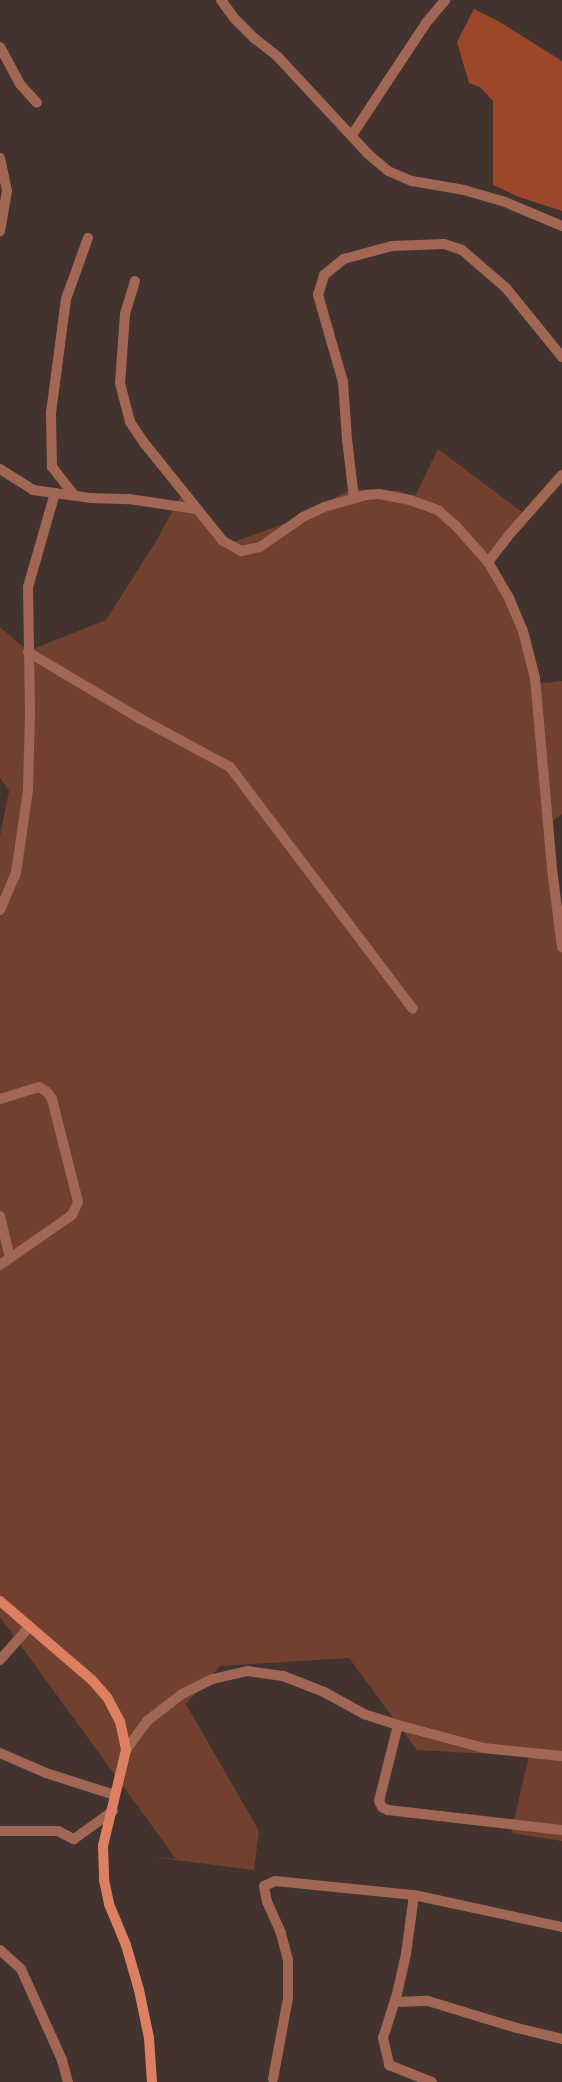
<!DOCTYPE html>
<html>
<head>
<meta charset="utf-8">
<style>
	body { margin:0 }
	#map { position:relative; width:562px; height:2082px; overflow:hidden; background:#43332e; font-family:Rubik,sans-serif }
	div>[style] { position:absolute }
	.green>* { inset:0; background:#71402f }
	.forest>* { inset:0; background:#9c462a }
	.street>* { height:10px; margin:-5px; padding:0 5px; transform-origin:5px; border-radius:5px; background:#a26754 }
	.secondary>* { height:10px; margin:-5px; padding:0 5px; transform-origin:5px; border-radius:5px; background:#dd8061 }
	span { translate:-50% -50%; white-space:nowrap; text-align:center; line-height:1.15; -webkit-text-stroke:4.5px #241c1a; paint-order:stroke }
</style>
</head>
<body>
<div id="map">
	<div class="green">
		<div style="clip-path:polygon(438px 449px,530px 518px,488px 559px,512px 604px,535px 684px,562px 681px,562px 814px,546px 826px,562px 936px,562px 1841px,511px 1833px,529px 1756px,417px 1750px,349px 1658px,220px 1666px,186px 1704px,259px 1831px,254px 1870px,152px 1857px,176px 1859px,0 1617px,0 836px,9px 791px,0 778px,0 627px,28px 651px,106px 620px,155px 543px,183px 492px,231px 543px,286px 523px,352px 489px,399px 491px,415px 496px)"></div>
	</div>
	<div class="forest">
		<div style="clip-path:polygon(474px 9px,498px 21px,562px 61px,562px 211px,519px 197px,493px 185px,493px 101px,480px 87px,469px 83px,457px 42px)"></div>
	</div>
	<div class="street">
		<div style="left:221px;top:0;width:24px;rotate:54deg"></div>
		<div style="left:235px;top:19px;width:27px;rotate:45deg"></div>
		<div style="left:254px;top:38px;width:31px;rotate:38deg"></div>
		<div style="left:278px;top:57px;width:132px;rotate:47.1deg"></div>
		<div style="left:368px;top:154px;width:26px;rotate:40deg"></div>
		<div style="left:388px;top:171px;width:26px;rotate:23deg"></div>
		<div style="left:412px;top:181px;width:53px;rotate:9.8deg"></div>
		<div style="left:464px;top:190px;width:43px;rotate:16.3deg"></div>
		<div style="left:505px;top:202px;width:62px;rotate:22.8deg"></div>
		<div style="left:0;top:47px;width:42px;rotate:61.6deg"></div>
		<div style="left:20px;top:84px;width:25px;rotate:48deg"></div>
		<div style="left:352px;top:135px;width:134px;rotate:-56.5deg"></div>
		<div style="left:426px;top:23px;width:30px;rotate:-50deg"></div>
		<div style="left:0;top:158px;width:34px;rotate:78deg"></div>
		<div style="left:7px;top:191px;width:41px;rotate:99.9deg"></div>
		<div style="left:135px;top:281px;width:34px;rotate:107deg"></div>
		<div style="left:125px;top:314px;width:69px;rotate:94.1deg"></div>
		<div style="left:120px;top:383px;width:40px;rotate:75.6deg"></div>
		<div style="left:130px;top:422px;width:27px;rotate:56deg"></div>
		<div style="left:145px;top:444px;width:124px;rotate:51.2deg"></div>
		<div style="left:223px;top:541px;width:21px;rotate:29deg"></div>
		<div style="left:241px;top:551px;width:19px;rotate:-12deg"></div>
		<div style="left:260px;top:547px;width:52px;rotate:-34.9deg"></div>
		<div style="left:303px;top:517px;width:23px;rotate:-25deg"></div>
		<div style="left:324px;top:507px;width:44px;rotate:-15.9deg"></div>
		<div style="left:366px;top:495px;width:13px;rotate:-4deg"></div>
		<div style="left:379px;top:494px;width:32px;rotate:11deg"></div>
		<div style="left:410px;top:500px;width:30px;rotate:20deg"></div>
		<div style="left:438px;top:510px;width:24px;rotate:42deg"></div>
		<div style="left:456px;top:526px;width:48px;rotate:48.4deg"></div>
		<div style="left:488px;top:562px;width:42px;rotate:59.7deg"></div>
		<div style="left:509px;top:598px;width:36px;rotate:67deg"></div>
		<div style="left:523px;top:631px;width:49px;rotate:75.7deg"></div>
		<div style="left:535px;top:678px;width:192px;rotate:84.9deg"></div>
		<div style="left:552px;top:869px;width:79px;rotate:82.7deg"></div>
		<div style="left:0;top:469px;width:39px;rotate:32deg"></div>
		<div style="left:33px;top:490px;width:59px;rotate:7.9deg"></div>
		<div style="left:91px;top:498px;width:38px;rotate:2deg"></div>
		<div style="left:129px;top:499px;width:68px;rotate:8.5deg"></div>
		<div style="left:74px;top:495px;width:36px;rotate:-128deg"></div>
		<div style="left:52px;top:467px;width:54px;rotate:-91.1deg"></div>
		<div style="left:51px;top:413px;width:115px;rotate:-82.5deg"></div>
		<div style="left:66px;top:299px;width:65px;rotate:-70.2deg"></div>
		<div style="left:354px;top:498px;width:59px;rotate:-96.8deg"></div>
		<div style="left:347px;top:439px;width:57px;rotate:-94deg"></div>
		<div style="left:343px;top:382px;width:91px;rotate:-106deg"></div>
		<div style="left:318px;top:295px;width:21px;rotate:-73deg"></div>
		<div style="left:324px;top:275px;width:26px;rotate:-39deg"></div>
		<div style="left:344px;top:259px;width:50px;rotate:-15.2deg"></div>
		<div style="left:392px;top:246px;width:52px;rotate:-2.2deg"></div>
		<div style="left:444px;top:244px;width:19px;rotate:18deg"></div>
		<div style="left:462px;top:250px;width:58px;rotate:40.8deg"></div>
		<div style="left:506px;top:288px;width:89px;rotate:50.9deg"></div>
		<div style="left:488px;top:562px;width:33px;rotate:-52deg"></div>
		<div style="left:508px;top:536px;width:81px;rotate:-48.5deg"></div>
		<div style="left:28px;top:652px;width:129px;rotate:30.7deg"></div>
		<div style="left:139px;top:718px;width:103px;rotate:28.3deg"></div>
		<div style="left:230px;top:767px;width:303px;rotate:52.9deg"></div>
		<div style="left:0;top:910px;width:40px;rotate:-66.6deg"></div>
		<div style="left:16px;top:873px;width:84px;rotate:-81.8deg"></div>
		<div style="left:28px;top:790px;width:78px;rotate:-88.5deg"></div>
		<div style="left:30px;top:712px;width:125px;rotate:-90.9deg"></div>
		<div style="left:28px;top:587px;width:98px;rotate:-74deg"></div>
		<div style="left:0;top:1099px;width:41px;rotate:-17.1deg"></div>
		<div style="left:39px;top:1087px;width:9px;rotate:32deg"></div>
		<div style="left:47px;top:1092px;width:9px;rotate:54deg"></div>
		<div style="left:52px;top:1099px;width:106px;rotate:75.8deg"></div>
		<div style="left:78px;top:1202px;width:14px;rotate:115deg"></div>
		<div style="left:72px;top:1215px;width:88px;rotate:145.2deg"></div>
		<div style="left:0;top:1216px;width:43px;rotate:76.6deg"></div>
		<div style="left:0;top:1660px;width:45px;rotate:-48.6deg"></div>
		<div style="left:398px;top:1725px;width:78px;rotate:104deg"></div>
		<div style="left:379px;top:1801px;width:7px;rotate:63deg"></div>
		<div style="left:382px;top:1807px;width:7px;rotate:27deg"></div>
		<div style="left:388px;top:1810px;width:175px;rotate:6.6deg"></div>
		<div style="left:126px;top:1750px;width:36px;rotate:-54deg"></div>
		<div style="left:147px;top:1721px;width:44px;rotate:-37.6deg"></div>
		<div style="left:182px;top:1694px;width:34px;rotate:-26deg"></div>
		<div style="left:213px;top:1679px;width:35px;rotate:-13deg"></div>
		<div style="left:247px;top:1671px;width:36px;rotate:8deg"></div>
		<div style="left:283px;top:1676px;width:44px;rotate:21.3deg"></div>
		<div style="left:324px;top:1692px;width:46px;rotate:28.8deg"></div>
		<div style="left:364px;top:1714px;width:36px;rotate:18deg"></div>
		<div style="left:398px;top:1725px;width:89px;rotate:15deg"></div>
		<div style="left:484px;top:1748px;width:78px;rotate:5.9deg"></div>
		<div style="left:0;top:1753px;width:50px;rotate:23.5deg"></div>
		<div style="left:46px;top:1773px;width:72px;rotate:17.7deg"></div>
		<div style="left:0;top:1831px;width:58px"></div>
		<div style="left:58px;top:1831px;width:18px;rotate:27deg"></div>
		<div style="left:74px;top:1839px;width:48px;rotate:-35.7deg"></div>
		<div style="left:414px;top:1895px;width:60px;rotate:97.7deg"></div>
		<div style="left:406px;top:1954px;width:41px;rotate:102.7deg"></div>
		<div style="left:397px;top:1994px;width:46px;rotate:107.7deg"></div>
		<div style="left:383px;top:2038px;width:28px;rotate:77deg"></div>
		<div style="left:389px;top:2065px;width:46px;rotate:21.6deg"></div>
		<div style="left:0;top:1950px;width:28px;rotate:42deg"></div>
		<div style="left:21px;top:1969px;width:100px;rotate:65.7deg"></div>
		<div style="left:62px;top:2060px;width:23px;rotate:75deg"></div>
		<div style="left:395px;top:2002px;width:33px;rotate:-2deg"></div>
		<div style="left:428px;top:2001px;width:93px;rotate:16.9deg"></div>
		<div style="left:517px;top:2028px;width:46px;rotate:13.7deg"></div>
		<div style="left:273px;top:2079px;width:82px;rotate:-79.5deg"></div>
		<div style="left:288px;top:1998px;width:38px;rotate:-90deg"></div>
		<div style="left:288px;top:1960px;width:28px;rotate:-105deg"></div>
		<div style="left:281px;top:1933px;width:34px;rotate:-114deg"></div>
		<div style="left:267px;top:1902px;width:16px;rotate:-101deg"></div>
		<div style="left:264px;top:1886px;width:12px;rotate:-24deg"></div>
		<div style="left:275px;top:1881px;width:140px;rotate:5.8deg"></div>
		<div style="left:414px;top:1895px;width:151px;rotate:12.2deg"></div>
	</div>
	<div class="secondary">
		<div style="left:0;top:1601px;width:121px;rotate:40.7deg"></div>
		<div style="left:92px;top:1680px;width:23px;rotate:49deg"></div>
		<div style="left:107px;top:1697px;width:27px;rotate:62deg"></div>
		<div style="left:120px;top:1721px;width:30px;rotate:78deg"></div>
		<div style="left:126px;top:1750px;width:99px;rotate:103.5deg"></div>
		<div style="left:103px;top:1846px;width:34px;rotate:88deg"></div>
		<div style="left:104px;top:1880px;width:25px;rotate:78deg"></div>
		<div style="left:109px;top:1904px;width:44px;rotate:67.5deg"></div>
		<div style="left:126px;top:1945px;width:47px;rotate:73.9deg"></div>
		<div style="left:139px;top:1990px;width:49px;rotate:78.2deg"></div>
		<div style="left:149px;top:2038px;width:44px;rotate:86.1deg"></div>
	</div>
</div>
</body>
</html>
